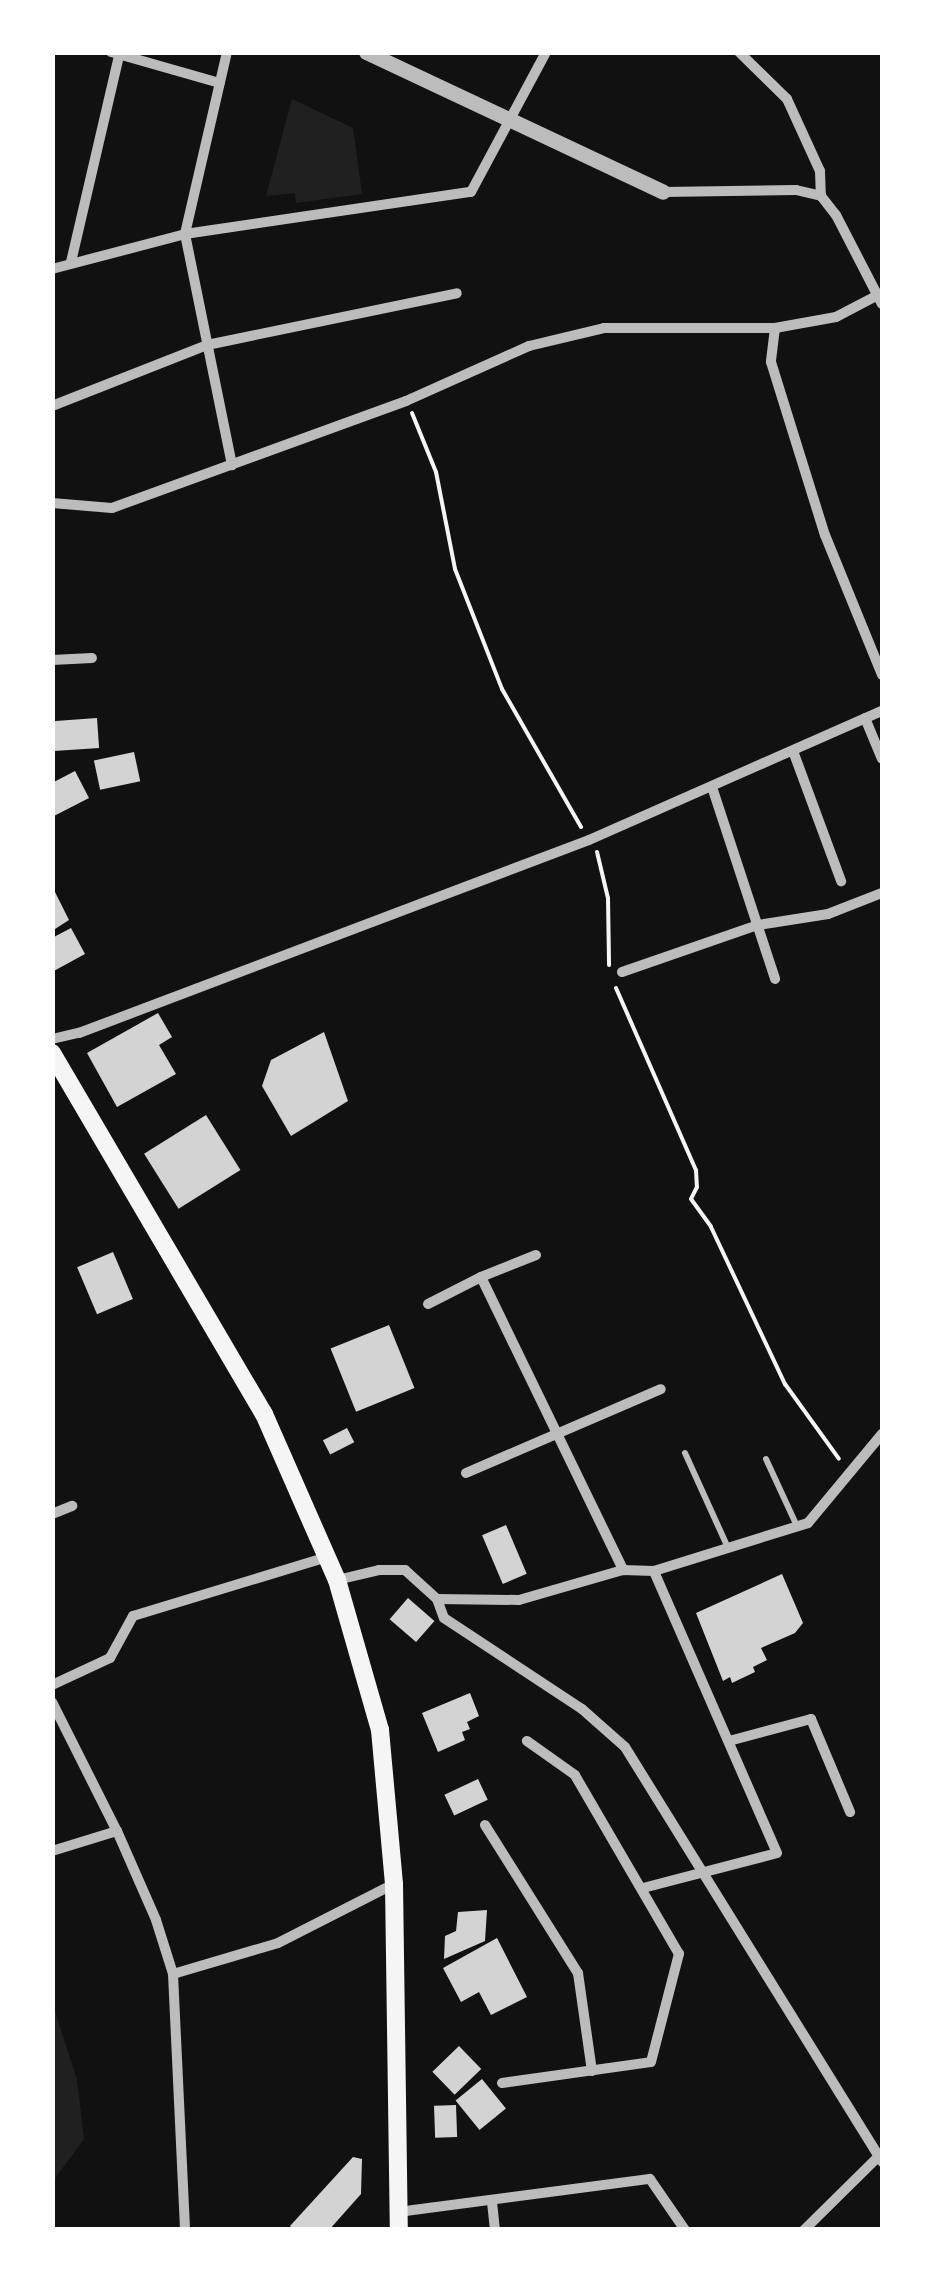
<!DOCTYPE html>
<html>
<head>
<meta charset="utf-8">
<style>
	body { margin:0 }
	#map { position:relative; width:935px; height:2282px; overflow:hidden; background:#111; font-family:"Nunito Sans",sans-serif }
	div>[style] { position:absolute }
	.green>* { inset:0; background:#202020 }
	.building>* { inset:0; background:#d3d3d3; transform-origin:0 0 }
	.path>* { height:4px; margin:-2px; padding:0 2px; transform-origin:2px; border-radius:2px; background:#f5f5f5 }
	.service>* { height:6px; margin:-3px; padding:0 3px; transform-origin:3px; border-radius:3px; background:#bcbcbc }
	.minor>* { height:10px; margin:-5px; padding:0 5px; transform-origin:5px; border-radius:5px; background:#bcbcbc }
	.tertiary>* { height:15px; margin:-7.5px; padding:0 7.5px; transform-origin:7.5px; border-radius:7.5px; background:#bcbcbc }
	.secondary>* { height:18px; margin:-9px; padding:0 9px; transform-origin:9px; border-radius:9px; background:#f5f5f5 }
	span { translate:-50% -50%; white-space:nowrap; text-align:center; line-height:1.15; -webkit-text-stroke:8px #fff; paint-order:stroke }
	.frame { position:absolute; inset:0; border:55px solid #fff; pointer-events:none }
</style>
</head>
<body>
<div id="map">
	<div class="green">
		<div style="clip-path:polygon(292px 99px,353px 128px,362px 194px,296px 203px,295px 193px,266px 196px)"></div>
		<div style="clip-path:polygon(53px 2005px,77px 2080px,84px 2139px,53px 2181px)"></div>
	</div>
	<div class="building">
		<div style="left:97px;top:718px;width:30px;height:45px;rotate:86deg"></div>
		<div style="left:134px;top:752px;width:30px;height:41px;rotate:78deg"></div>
		<div style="clip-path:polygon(75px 771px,89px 798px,52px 817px,52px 783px)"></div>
		<div style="clip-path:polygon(52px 886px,69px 920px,55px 929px,52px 925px)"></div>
		<div style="clip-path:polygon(71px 928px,85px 954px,52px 972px,52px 938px)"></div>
		<div style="clip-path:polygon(158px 1013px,172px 1037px,159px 1045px,176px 1074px,117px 1107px,87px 1053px)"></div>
		<div style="clip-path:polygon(324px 1032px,348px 1101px,291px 1136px,262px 1086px,271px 1060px)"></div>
		<div style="left:206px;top:1115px;width:65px;height:73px;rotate:58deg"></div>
		<div style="left:113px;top:1252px;width:51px;height:39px;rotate:67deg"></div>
		<div style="left:389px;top:1325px;width:68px;height:63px;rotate:68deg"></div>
		<div style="left:347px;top:1428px;width:16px;height:27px;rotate:63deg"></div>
		<div style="left:506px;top:1525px;width:53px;height:26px;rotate:67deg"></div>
		<div style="clip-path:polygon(782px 1574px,803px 1623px,795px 1633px,761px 1648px,767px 1660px,753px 1667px,755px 1672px,732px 1683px,730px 1677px,723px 1681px,696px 1613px)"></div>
		<div style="left:408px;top:1598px;width:35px;height:28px;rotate:41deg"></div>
		<div style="clip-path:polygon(470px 1693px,479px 1716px,467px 1722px,470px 1729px,462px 1732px,465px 1740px,438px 1752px,422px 1713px)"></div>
		<div style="left:478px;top:1779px;width:23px;height:37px;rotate:65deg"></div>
		<div style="clip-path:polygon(487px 1910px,485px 1941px,444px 1959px,445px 1936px,456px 1931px,458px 1912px)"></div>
		<div style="clip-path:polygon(497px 1938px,527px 1997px,491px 2015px,479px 1992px,461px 2002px,443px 1968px)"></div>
		<div style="left:459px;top:2046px;width:32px;height:37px;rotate:46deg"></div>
		<div style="left:482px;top:2079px;width:38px;height:34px;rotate:51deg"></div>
		<div style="left:456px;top:2105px;width:32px;height:22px;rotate:88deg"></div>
		<div style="clip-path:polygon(353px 2157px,362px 2159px,361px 2194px,329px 2230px,294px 2230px,290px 2226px)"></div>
	</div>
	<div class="path">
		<div style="left:412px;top:413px;width:64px;rotate:67.9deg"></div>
		<div style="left:436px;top:472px;width:99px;rotate:78.9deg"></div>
		<div style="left:455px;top:569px;width:129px;rotate:68.6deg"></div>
		<div style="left:502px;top:689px;width:159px;rotate:60.2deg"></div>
		<div style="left:597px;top:852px;width:47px;rotate:76.6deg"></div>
		<div style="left:608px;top:898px;width:67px;rotate:89.1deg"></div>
		<div style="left:616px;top:988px;width:199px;rotate:66.3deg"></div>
		<div style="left:696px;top:1170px;width:17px;rotate:87deg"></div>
		<div style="left:697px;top:1187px;width:13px;rotate:117deg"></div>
		<div style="left:691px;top:1199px;width:34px;rotate:54deg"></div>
		<div style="left:711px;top:1227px;width:174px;rotate:64.8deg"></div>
		<div style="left:785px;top:1384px;width:92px;rotate:54.2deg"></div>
	</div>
	<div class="service">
		<div style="left:685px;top:1453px;width:104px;rotate:65.6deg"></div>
		<div style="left:766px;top:1459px;width:74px;rotate:65.2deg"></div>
	</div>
	<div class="minor">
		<div style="left:111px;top:52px;width:113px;rotate:15.9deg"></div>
		<div style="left:227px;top:52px;width:187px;rotate:103deg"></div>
		<div style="left:185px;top:234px;width:236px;rotate:78.5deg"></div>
		<div style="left:739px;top:52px;width:67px;rotate:44.4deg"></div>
		<div style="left:787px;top:99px;width:79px;rotate:65.4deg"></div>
		<div style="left:820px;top:171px;width:25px;rotate:88deg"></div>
		<div style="left:663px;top:192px;width:133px;rotate:-0.9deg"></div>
		<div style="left:796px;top:190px;width:26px;rotate:13deg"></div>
		<div style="left:821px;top:196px;width:24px;rotate:52deg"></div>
		<div style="left:836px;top:215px;width:100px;rotate:62.7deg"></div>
		<div style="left:71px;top:262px;width:212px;rotate:-76.9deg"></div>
		<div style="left:52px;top:269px;width:138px;rotate:-14.7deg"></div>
		<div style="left:185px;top:234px;width:289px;rotate:-8.4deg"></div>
		<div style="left:471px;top:192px;width:159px;rotate:-61.8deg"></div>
		<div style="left:775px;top:328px;width:34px;rotate:97deg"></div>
		<div style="left:771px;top:362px;width:181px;rotate:72.7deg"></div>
		<div style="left:825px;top:535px;width:151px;rotate:67.8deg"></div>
		<div style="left:52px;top:406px;width:167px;rotate:-21.5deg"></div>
		<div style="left:207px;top:345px;width:255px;rotate:-11.7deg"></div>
		<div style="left:52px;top:503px;width:60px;rotate:4.8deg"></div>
		<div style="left:112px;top:508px;width:313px;rotate:-20deg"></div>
		<div style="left:406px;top:401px;width:135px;rotate:-24.1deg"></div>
		<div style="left:529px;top:346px;width:77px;rotate:-13.5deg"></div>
		<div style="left:604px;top:328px;width:171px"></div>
		<div style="left:775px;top:328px;width:62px;rotate:-10.2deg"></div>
		<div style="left:836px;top:317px;width:52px;rotate:-27.6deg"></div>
		<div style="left:52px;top:660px;width:40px;rotate:-2.9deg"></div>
		<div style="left:865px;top:718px;width:44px;rotate:67.5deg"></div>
		<div style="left:793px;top:751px;width:139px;rotate:69.7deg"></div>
		<div style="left:712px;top:787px;width:202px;rotate:71.8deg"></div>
		<div style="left:622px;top:972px;width:144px;rotate:-19.1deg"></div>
		<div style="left:758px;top:925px;width:71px;rotate:-8.9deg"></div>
		<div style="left:828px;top:914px;width:58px;rotate:-21.3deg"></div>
		<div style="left:52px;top:1039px;width:28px;rotate:-13deg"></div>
		<div style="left:79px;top:1033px;width:545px;rotate:-20.73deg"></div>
		<div style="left:589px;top:840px;width:320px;rotate:-23.8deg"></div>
		<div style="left:536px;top:1255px;width:59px;rotate:158.2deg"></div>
		<div style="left:481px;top:1277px;width:326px;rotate:64.1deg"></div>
		<div style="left:428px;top:1304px;width:59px;rotate:-27deg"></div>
		<div style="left:466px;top:1473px;width:212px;rotate:-23.3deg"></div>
		<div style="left:52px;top:1514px;width:22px;rotate:-22deg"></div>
		<div style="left:337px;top:1580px;width:43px;rotate:-13.4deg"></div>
		<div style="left:379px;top:1570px;width:26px"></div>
		<div style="left:405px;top:1570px;width:43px;rotate:42.2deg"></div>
		<div style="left:437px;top:1599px;width:82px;rotate:0.7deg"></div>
		<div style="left:519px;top:1600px;width:108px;rotate:-16.1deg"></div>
		<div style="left:623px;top:1570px;width:31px;rotate:2deg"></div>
		<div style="left:654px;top:1571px;width:161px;rotate:-17.3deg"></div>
		<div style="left:808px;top:1523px;width:116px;rotate:-50.3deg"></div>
		<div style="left:437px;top:1599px;width:20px;rotate:70deg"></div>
		<div style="left:444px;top:1618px;width:165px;rotate:33.4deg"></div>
		<div style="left:582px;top:1709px;width:57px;rotate:41.5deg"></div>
		<div style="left:625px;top:1747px;width:488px;rotate:58.2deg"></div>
		<div style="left:52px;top:1685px;width:64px;rotate:-25deg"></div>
		<div style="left:110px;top:1658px;width:48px;rotate:-61.3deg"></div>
		<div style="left:133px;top:1616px;width:203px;rotate:-16.9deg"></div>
		<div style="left:52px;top:1702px;width:144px;rotate:63.3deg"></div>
		<div style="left:117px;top:1831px;width:97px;rotate:66.3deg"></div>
		<div style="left:156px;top:1920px;width:57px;rotate:72.5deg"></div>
		<div style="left:173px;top:1974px;width:256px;rotate:87.3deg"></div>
		<div style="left:729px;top:1741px;width:85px;rotate:-15deg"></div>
		<div style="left:811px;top:1719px;width:101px;rotate:67.2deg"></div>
		<div style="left:485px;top:1825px;width:175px;rotate:57.9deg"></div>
		<div style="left:578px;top:1973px;width:99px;rotate:81.9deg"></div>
		<div style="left:52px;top:1851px;width:68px;rotate:-17.1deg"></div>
		<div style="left:643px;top:1888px;width:138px;rotate:-14.6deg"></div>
		<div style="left:777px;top:1853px;width:308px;rotate:-113.6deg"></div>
		<div style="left:173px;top:1974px;width:109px;rotate:-16.4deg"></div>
		<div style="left:278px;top:1943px;width:130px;rotate:-27deg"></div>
		<div style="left:502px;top:2083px;width:150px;rotate:-8deg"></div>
		<div style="left:651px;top:2062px;width:112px;rotate:-75.5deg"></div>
		<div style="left:679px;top:1954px;width:207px;rotate:-120.2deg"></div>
		<div style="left:575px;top:1775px;width:59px;rotate:-144.7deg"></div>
		<div style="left:492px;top:2202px;width:28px;rotate:84deg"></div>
		<div style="left:398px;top:2212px;width:254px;rotate:-7.5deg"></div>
		<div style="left:650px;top:2179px;width:62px;rotate:55.5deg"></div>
		<div style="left:804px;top:2230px;width:110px;rotate:-44.6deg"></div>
	</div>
	<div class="tertiary">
		<div style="left:366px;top:52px;width:328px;rotate:25.2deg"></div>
	</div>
	<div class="secondary">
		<div style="left:52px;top:1053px;width:419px;rotate:59.6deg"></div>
		<div style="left:264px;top:1414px;width:181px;rotate:66.3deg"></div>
		<div style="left:337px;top:1580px;width:156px;rotate:74deg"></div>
		<div style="left:380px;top:1730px;width:155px;rotate:84.8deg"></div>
		<div style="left:394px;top:1884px;width:346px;rotate:89.2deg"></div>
	</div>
	<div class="frame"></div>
</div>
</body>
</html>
